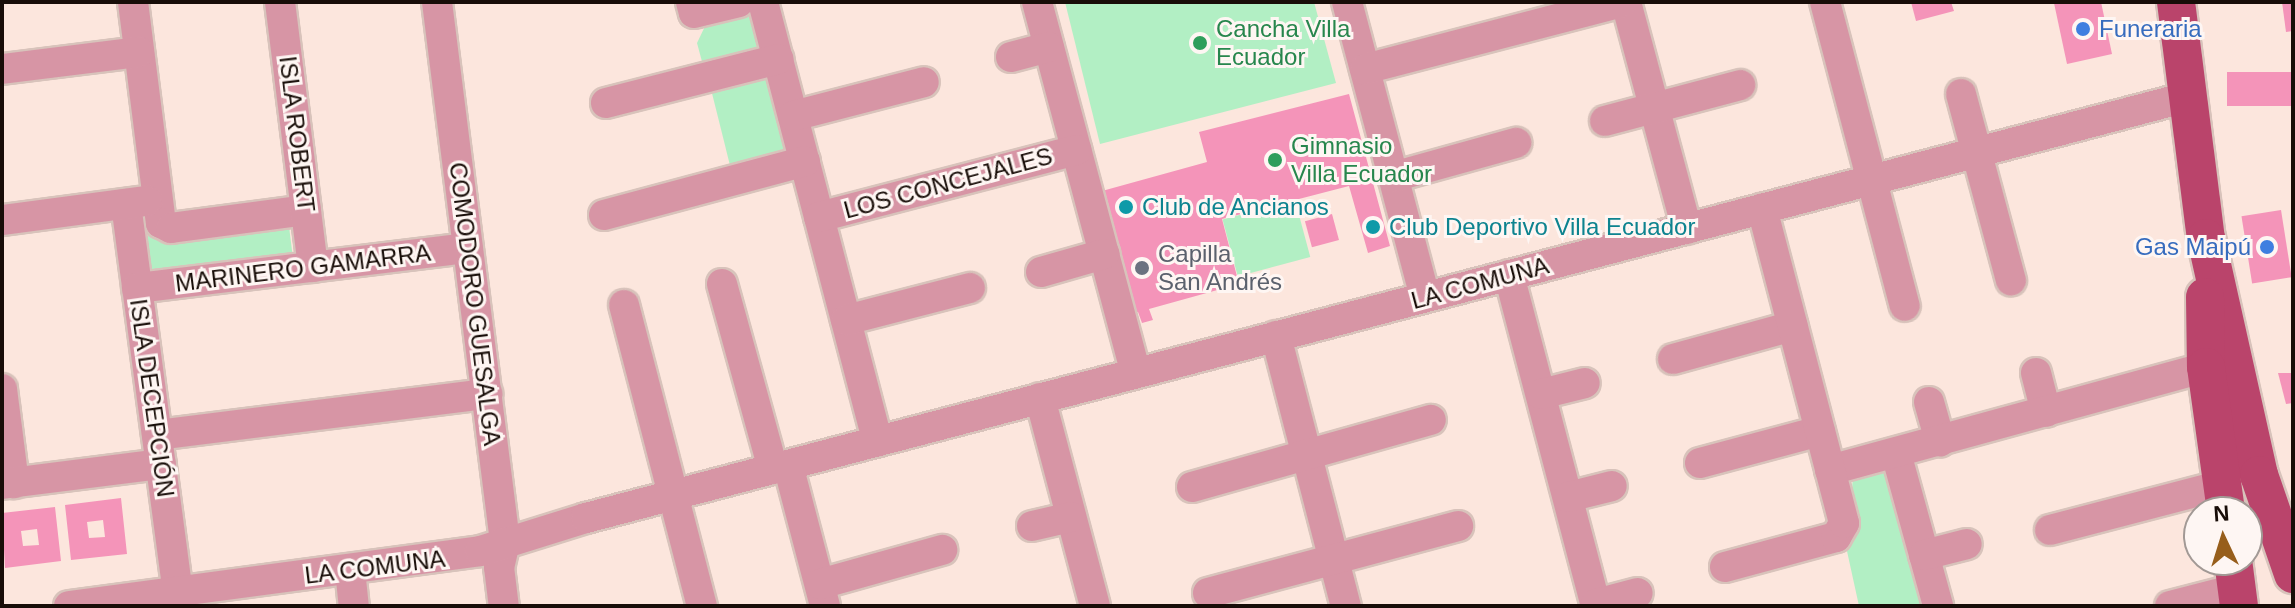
<!DOCTYPE html>
<html>
<head>
<meta charset="utf-8">
<style>
	body { margin:0 }
	#map { position:relative; width:2295px; height:608px; overflow:hidden; background:#fce6dd; font-family:Arial,sans-serif }
	div>[style] { position:absolute }
	.green>* { inset:0; background:#b2efc4; transform-origin:0 0 }
	.building>* { inset:0; background:#f494b9; transform-origin:0 0 }
	.roads { filter:drop-shadow(2px 0 #d8c3bb) drop-shadow(-2px 0 #d8c3bb) drop-shadow(0 2px #d8c3bb) drop-shadow(0 -2px #d8c3bb) }
	.minor>* { height:30px; margin:-15px; padding:0 15px; transform-origin:15px; border-radius:15px; background:#d795a5 }
	.major>* { height:38px; margin:-19px; padding:0 19px; transform-origin:19px; border-radius:19px; background:#ba446b }
	.dots>* { width:22px; height:22px; translate:-50% -50%; box-sizing:border-box; border:4px solid #fef6f3; border-radius:50% }
	span { translate:-50% -50%; white-space:nowrap; text-align:center; line-height:1.15; -webkit-text-stroke:6px #fef6f3; paint-order:stroke }
	.leisure-label { font-size:24px; color:#27864d }
	.left { translate:0 -50%; text-align:left }
	.shop-label { font-size:24px; color:#366cbe }
	.right { translate:-100% -50%; text-align:right }
	.street-label { font-size:24px; color:#180d08 }
	.culture-label { font-size:24px; color:#0d838f }
	.worship-label { font-size:24px; color:#5b616d }
	.frame { position:absolute; inset:0; border:4px solid #180d08; pointer-events:none }
	.north { position:absolute; left:2183px; top:496px; width:80px; height:80px; box-sizing:border-box; background:#fef6f3; border:2px solid #a29995; border-radius:50%; rotate:356deg; font-size:22px; font-weight:700; line-height:32px; text-align:center; color:#180d08 }
	.north::after { content:''; display:block; margin:auto; width:28px; height:36px; background:#975e1b; clip-path:polygon(50% 0,100% 100%,50% 72%,0 100%) }
</style>
</head>
<body>
<div id="map">
	<div class="green">
		<div style="clip-path:polygon(1065px 2px,1314px 2px,1336px 83px,1100px 144px)"></div>
		<div style="clip-path:polygon(749px 7px,762px 55px,704px 69px,697px 43px,709px 18px)"></div>
		<div style="left:766px;top:70px;width:95px;height:58px;rotate:76deg"></div>
		<div style="left:1295px;top:200px;width:59px;height:75px;rotate:75deg"></div>
		<div style="left:288px;top:218px;width:41px;height:149px;rotate:83deg"></div>
		<div style="clip-path:polygon(1885px 461px,1923px 606px,1859px 606px,1845px 542px,1857px 535px,1850px 519px,1853px 475px)"></div>
	</div>
	<div class="building">
		<div style="clip-path:polygon(1911px 2px,1951px 2px,1954px 11px,1916px 21px)"></div>
		<div style="clip-path:polygon(2101px 2px,2112px 54px,2067px 64px,2054px 3px)"></div>
		<div style="clip-path:polygon(2282px 2px,2293px 2px,2293px 31px,2286px 32px)"></div>
		<div style="left:2293px;top:72px;width:34px;height:66px;rotate:90deg"></div>
		<div style="clip-path:polygon(1349px 94px,1390px 246px,1368px 253px,1349px 186px,1222px 219px,1239px 284px,1149px 309px,1153px 320px,1142px 323px,1138px 312px,1134px 313px,1102px 191px,1207px 162px,1199px 132px)"></div>
		<div style="left:2281px;top:210px;width:68px;height:40px;rotate:81deg"></div>
		<div style="left:1332px;top:214px;width:27px;height:28px;rotate:75deg"></div>
		<div style="clip-path:polygon(2278px 373px,2293px 373px,2293px 403px,2286px 404px)"></div>
		<div style="clip-path:polygon(evenodd,121px 498px,127px 554px,71px 560px,65px 505px,121px 498px,103px 520px,105px 537px,89px 538px,87px 522px,103px 520px)"></div>
		<div style="clip-path:polygon(evenodd,55px 507px,61px 561px,5px 568px,2px 513px,55px 507px,37px 529px,39px 545px,23px 546px,21px 531px,37px 529px)"></div>
	</div>
	<div class="roads">
		<div class="minor">
			<div style="left:133px;top:2px;width:223px;rotate:82.8deg"></div>
			<div style="left:161px;top:223px;width:11px;rotate:27deg"></div>
			<div style="left:171px;top:228px;width:136px;rotate:-7.6deg"></div>
			<div style="left:280px;top:2px;width:267px;rotate:82.9deg"></div>
			<div style="left:437px;top:2px;width:544px;rotate:82.82deg"></div>
			<div style="left:505px;top:542px;width:26px;rotate:103deg"></div>
			<div style="left:499px;top:567px;width:39px;rotate:83deg"></div>
			<div style="left:691px;top:2px;width:11px;rotate:75deg"></div>
			<div style="left:694px;top:13px;width:46px;rotate:-13.7deg"></div>
			<div style="left:763px;top:2px;width:454px;rotate:75.4deg"></div>
			<div style="left:1037px;top:2px;width:384px;rotate:75.1deg"></div>
			<div style="left:1347px;top:2px;width:305px;rotate:75.2deg"></div>
			<div style="left:1626px;top:2px;width:235px;rotate:75deg"></div>
			<div style="left:1825px;top:2px;width:314px;rotate:75.3deg"></div>
			<div style="left:1011px;top:57px;width:39px;rotate:-15deg"></div>
			<div style="left:2px;top:69px;width:138px;rotate:-7.1deg"></div>
			<div style="left:1365px;top:69px;width:266px;rotate:-14.6deg"></div>
			<div style="left:1961px;top:94px;width:193px;rotate:75deg"></div>
			<div style="left:606px;top:103px;width:178px;rotate:-14.3deg"></div>
			<div style="left:793px;top:116px;width:135px;rotate:-14.5deg"></div>
			<div style="left:1605px;top:121px;width:140px;rotate:-14.9deg"></div>
			<div style="left:1393px;top:177px;width:128px;rotate:-15.5deg"></div>
			<div style="left:126px;top:204px;width:391px;rotate:82.4deg"></div>
			<div style="left:604px;top:215px;width:208px;rotate:-15deg"></div>
			<div style="left:819px;top:217px;width:266px;rotate:-14.6deg"></div>
			<div style="left:2px;top:220px;width:146px;rotate:-7.5deg"></div>
			<div style="left:1041px;top:272px;width:66px;rotate:-15.9deg"></div>
			<div style="left:1509px;top:275px;width:342px;rotate:75.3deg"></div>
			<div style="left:722px;top:284px;width:192px;rotate:74.6deg"></div>
			<div style="left:137px;top:288px;width:333px;rotate:-6.9deg"></div>
			<div style="left:624px;top:305px;width:311px;rotate:75.5deg"></div>
			<div style="left:846px;top:320px;width:128px;rotate:-14.5deg"></div>
			<div style="left:1276px;top:336px;width:279px;rotate:75.5deg"></div>
			<div style="left:1673px;top:359px;width:124px;rotate:-15.4deg"></div>
			<div style="left:2036px;top:373px;width:40px;rotate:75.6deg"></div>
			<div style="left:2px;top:389px;width:95px;rotate:82.7deg"></div>
			<div style="left:1541px;top:394px;width:45px;rotate:-14deg"></div>
			<div style="left:1040px;top:398px;width:215px;rotate:75.2deg"></div>
			<div style="left:1929px;top:402px;width:41px;rotate:74.2deg"></div>
			<div style="left:157px;top:435px;width:333px;rotate:-7.1deg"></div>
			<div style="left:1896px;top:453px;width:159px;rotate:74.6deg"></div>
			<div style="left:1700px;top:463px;width:124px;rotate:-14.9deg"></div>
			<div style="left:788px;top:465px;width:146px;rotate:75.3deg"></div>
			<div style="left:1830px;top:470px;width:390px;rotate:-15.3deg"></div>
			<div style="left:2px;top:484px;width:160px;rotate:-7.2deg"></div>
			<div style="left:1192px;top:487px;width:248px;rotate:-15.7deg"></div>
			<div style="left:1568px;top:497px;width:45px;rotate:-14deg"></div>
			<div style="left:1032px;top:526px;width:40px;rotate:-13deg"></div>
			<div style="left:2050px;top:530px;width:179px;rotate:-14.6deg"></div>
			<div style="left:1924px;top:555px;width:44px;rotate:-14.3deg"></div>
			<div style="left:1725px;top:567px;width:115px;rotate:-15.1deg"></div>
			<div style="left:1836px;top:537px;width:16px;rotate:-60deg"></div>
			<div style="left:1844px;top:523px;width:325px;rotate:-104.6deg"></div>
			<div style="left:350px;top:570px;width:36px;rotate:84deg"></div>
			<div style="left:820px;top:584px;width:127px;rotate:-15.6deg"></div>
			<div style="left:1208px;top:593px;width:259px;rotate:-15deg"></div>
			<div style="left:1596px;top:604px;width:43px;rotate:-14.7deg"></div>
			<div style="left:69px;top:606px;width:415px;rotate:-7.6deg"></div>
			<div style="left:480px;top:551px;width:111px;rotate:-17.3deg"></div>
			<div style="left:586px;top:518px;width:1655px;rotate:-14.73deg"></div>
			<div style="left:2170px;top:606px;width:68px;rotate:-14.4deg"></div>
		</div>
		<div class="major">
			<div style="left:2176px;top:2px;width:238px;rotate:82.8deg"></div>
			<div style="left:2206px;top:238px;width:243px;rotate:77.4deg"></div>
			<div style="left:2259px;top:475px;width:105px;rotate:71deg"></div>
			<div style="left:2205px;top:297px;width:70px;rotate:89.2deg"></div>
			<div style="left:2206px;top:367px;width:146px;rotate:82.1deg"></div>
			<div style="left:2233px;top:560px;width:46px;rotate:82.6deg"></div>
		</div>
	</div>
	<div class="dots">
		<div style="left:2083px;top:29px;background:#3f7fe0"></div>
		<div style="left:1200px;top:43px;background:#2e9e5b"></div>
		<div style="left:1275px;top:160px;background:#2e9e5b"></div>
		<div style="left:1126px;top:207px;background:#0f9aa8"></div>
		<div style="left:1373px;top:227px;background:#0f9aa8"></div>
		<div style="left:2267px;top:247px;background:#3f7fe0"></div>
		<div style="left:1142px;top:268px;background:#6b7280"></div>
	</div>
	<div class="leisure-label">
		<span class="left" style="left:1216px;top:43px">Cancha Villa<br>Ecuador</span>
		<span class="left" style="left:1291px;top:160px">Gimnasio<br>Villa Ecuador</span>
	</div>
	<div class="shop-label">
		<span class="left" style="left:2099px;top:29px">Funeraria</span>
		<span class="right" style="left:2251px;top:247px">Gas Maipú</span>
	</div>
	<div class="street-label">
		<span style="left:297px;top:134px;rotate:83deg">ISLA ROBERT</span>
		<span style="left:948px;top:183px;rotate:-15deg">LOS CONCEJALES</span>
		<span style="left:303px;top:268px;rotate:-7deg">MARINERO GAMARRA</span>
		<span style="left:1480px;top:283px;rotate:-15deg">LA COMUNA</span>
		<span style="left:475px;top:304px;rotate:83deg">COMODORO GUESALGA</span>
		<span style="left:152px;top:398px;rotate:82deg">ISLA DECEPCIÓN</span>
		<span style="left:375px;top:567px;rotate:-7deg">LA COMUNA</span>
	</div>
	<div class="culture-label">
		<span class="left" style="left:1142px;top:207px">Club de Ancianos</span>
		<span class="left" style="left:1389px;top:227px">Club Deportivo Villa Ecuador</span>
	</div>
	<div class="worship-label">
		<span class="left" style="left:1158px;top:268px">Capilla<br>San Andrés</span>
	</div>
	<div class="frame"></div>
	<div class="north">N</div>
</div>
</body>
</html>
